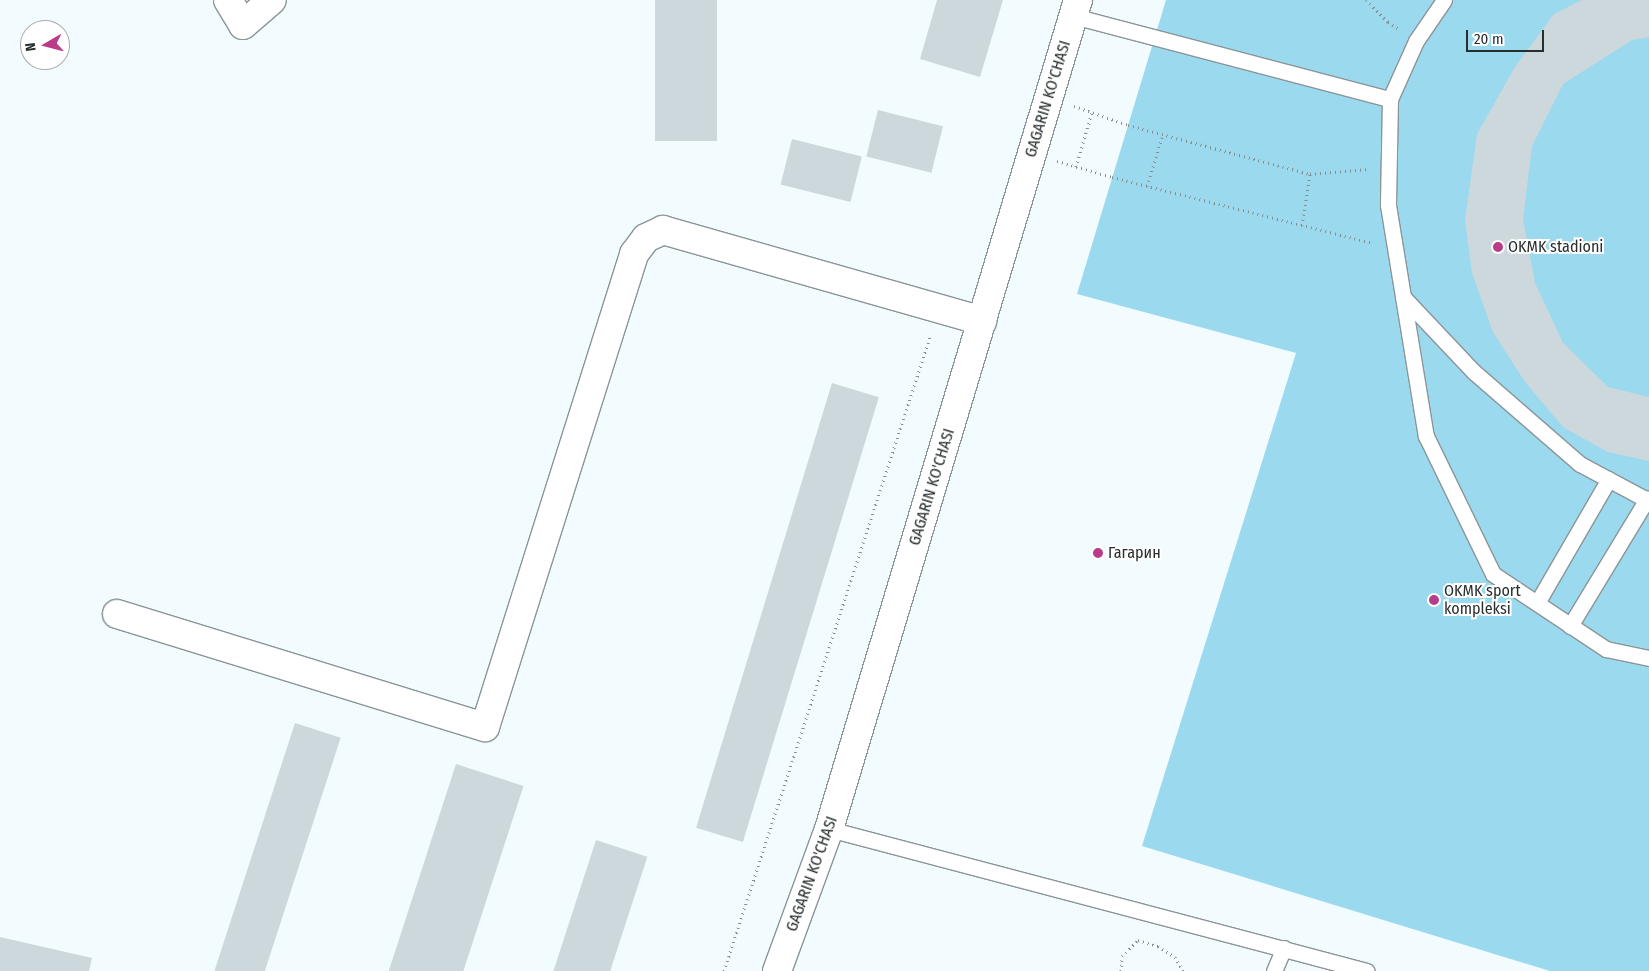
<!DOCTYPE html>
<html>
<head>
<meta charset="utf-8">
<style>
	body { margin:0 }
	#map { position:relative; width:1649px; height:971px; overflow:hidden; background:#f2fcff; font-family:"Fira Sans Condensed",sans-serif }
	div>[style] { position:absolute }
	.green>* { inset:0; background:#9bdaee }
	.building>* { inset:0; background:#ccd8dc; transform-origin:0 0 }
	.path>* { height:3px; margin-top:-1.5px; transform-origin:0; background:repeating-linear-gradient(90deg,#878e90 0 1px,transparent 0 5px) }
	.roads { filter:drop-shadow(1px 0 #8a9599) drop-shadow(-1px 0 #8a9599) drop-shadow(0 1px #8a9599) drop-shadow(0 -1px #8a9599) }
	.service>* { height:15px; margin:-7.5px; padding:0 7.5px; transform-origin:7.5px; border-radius:7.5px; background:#fff }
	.minor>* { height:28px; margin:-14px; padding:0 14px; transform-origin:14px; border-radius:14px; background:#fff }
	.tertiary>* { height:28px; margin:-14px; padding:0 14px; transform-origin:14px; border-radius:14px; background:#fff }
	.dots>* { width:14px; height:14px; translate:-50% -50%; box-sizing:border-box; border:2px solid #fff; border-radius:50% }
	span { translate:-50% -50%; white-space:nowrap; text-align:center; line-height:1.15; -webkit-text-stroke:4px #fff; paint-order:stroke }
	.street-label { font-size:16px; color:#282d2e }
	.poi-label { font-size:16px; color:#282d2e }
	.left { translate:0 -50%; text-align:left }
	.north { position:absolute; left:20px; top:20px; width:50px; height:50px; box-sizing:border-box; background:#fff; border:1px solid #a9abab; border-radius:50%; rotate:262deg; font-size:14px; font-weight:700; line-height:20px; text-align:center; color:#282d2e }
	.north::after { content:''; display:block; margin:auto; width:18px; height:22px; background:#ba3b88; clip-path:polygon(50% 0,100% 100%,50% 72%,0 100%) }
	.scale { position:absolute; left:1466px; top:30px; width:78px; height:22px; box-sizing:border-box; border:2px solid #282d2e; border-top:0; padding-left:6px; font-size:15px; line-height:18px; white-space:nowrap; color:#282d2e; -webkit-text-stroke:4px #fff; paint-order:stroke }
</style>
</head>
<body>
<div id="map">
	<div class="green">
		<div style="clip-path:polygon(1166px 0,1649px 0,1649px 971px,1550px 971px,1142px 846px,1296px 353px,1077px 294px)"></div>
	</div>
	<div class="building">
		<div style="left:655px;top:0;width:62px;height:141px"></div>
		<div style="clip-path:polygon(937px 0,1003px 0,980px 77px,920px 59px)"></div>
		<div style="clip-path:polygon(1582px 0,1649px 0,1649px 37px,1632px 40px,1563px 84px,1532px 146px,1523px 219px,1535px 283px,1563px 343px,1608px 387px,1649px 397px,1649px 461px,1608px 452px,1563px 427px,1525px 382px,1493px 332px,1472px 273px,1465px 221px,1477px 134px,1515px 67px,1554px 14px)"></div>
		<div style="left:878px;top:110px;width:67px;height:48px;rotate:14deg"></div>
		<div style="left:792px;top:139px;width:72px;height:47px;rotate:14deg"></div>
		<div style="left:832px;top:383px;width:49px;height:465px;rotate:17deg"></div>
		<div style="left:295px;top:723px;width:48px;height:261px;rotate:18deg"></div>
		<div style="left:456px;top:764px;width:71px;height:218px;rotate:18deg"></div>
		<div style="left:596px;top:840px;width:54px;height:138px;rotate:18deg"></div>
		<div style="clip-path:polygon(0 937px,92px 958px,89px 971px,0 971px)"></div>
	</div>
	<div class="path">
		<div style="left:1366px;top:0;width:31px;rotate:45deg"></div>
		<div style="left:1388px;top:22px;width:13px;rotate:32deg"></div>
		<div style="left:1074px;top:106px;width:57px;rotate:19.4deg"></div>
		<div style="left:1128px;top:125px;width:188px;rotate:15.1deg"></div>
		<div style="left:1310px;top:174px;width:58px;rotate:-4.9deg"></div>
		<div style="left:1057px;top:161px;width:57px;rotate:16.2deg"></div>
		<div style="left:1112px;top:177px;width:269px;rotate:14.2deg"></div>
		<div style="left:1076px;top:167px;width:57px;rotate:-73.8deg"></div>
		<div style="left:1147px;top:186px;width:54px;rotate:-72.9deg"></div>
		<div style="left:1302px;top:225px;width:52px;rotate:-81.1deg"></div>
		<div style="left:724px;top:971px;width:670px;rotate:-72deg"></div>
		<div style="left:1121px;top:971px;width:15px;rotate:-86deg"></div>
		<div style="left:1122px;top:956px;width:23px;rotate:-45deg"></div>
		<div style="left:1138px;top:940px;width:21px;rotate:17deg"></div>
		<div style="left:1158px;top:946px;width:20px;rotate:33deg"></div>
		<div style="left:1175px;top:957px;width:16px;rotate:60deg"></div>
	</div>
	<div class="roads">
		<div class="service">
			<div style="left:1444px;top:0;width:50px;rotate:124.3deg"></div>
			<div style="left:1416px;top:41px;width:64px;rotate:114.1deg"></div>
			<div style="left:1390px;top:99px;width:106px;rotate:91.1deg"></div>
			<div style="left:1388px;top:205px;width:234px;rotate:80.7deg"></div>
			<div style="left:1426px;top:436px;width:153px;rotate:64.1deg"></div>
			<div style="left:1493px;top:574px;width:136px;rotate:33.6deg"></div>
			<div style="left:1606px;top:649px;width:44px;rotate:11.8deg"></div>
			<div style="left:1073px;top:16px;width:328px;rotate:14.7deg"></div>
			<div style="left:1403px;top:297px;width:103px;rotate:46.6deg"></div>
			<div style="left:1474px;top:372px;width:140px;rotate:41deg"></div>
			<div style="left:1580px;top:464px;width:78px;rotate:28.2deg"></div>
			<div style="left:1537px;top:603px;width:143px;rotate:-59.9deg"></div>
			<div style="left:1570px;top:626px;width:149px;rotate:-58.8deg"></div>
			<div style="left:829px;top:829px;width:556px;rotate:14.79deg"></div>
			<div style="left:1274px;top:971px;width:25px;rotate:-67deg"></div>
		</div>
		<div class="minor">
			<div style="left:228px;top:0;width:29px;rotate:59deg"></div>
			<div style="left:243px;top:25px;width:38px;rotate:-41deg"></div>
			<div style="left:117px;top:614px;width:385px;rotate:17.1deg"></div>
			<div style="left:485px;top:727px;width:496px;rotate:-72.5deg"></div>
			<div style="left:634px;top:254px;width:20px;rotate:-53deg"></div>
			<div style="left:646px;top:238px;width:19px;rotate:-25deg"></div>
			<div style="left:663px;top:230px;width:332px;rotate:15.9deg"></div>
		</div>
		<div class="tertiary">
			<div style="left:777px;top:971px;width:151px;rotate:-69.9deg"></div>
			<div style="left:829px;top:829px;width:866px;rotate:-73.28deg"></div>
		</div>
	</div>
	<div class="dots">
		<div style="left:1498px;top:247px;background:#ba3b88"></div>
		<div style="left:1098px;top:553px;background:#ba3b88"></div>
		<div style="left:1434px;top:600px;background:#ba3b88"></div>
	</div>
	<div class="street-label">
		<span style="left:1048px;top:99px;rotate:-73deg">GAGARIN KO'CHASI</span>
		<span style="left:932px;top:487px;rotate:-73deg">GAGARIN KO'CHASI</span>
		<span style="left:812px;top:874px;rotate:-70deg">GAGARIN KO'CHASI</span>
	</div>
	<div class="poi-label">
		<span class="left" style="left:1508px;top:247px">OKMK stadioni</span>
		<span class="left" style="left:1108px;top:553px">Гагарин</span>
		<span class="left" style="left:1444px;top:600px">OKMK sport<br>kompleksi</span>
	</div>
	<div class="north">N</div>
	<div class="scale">20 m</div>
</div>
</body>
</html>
